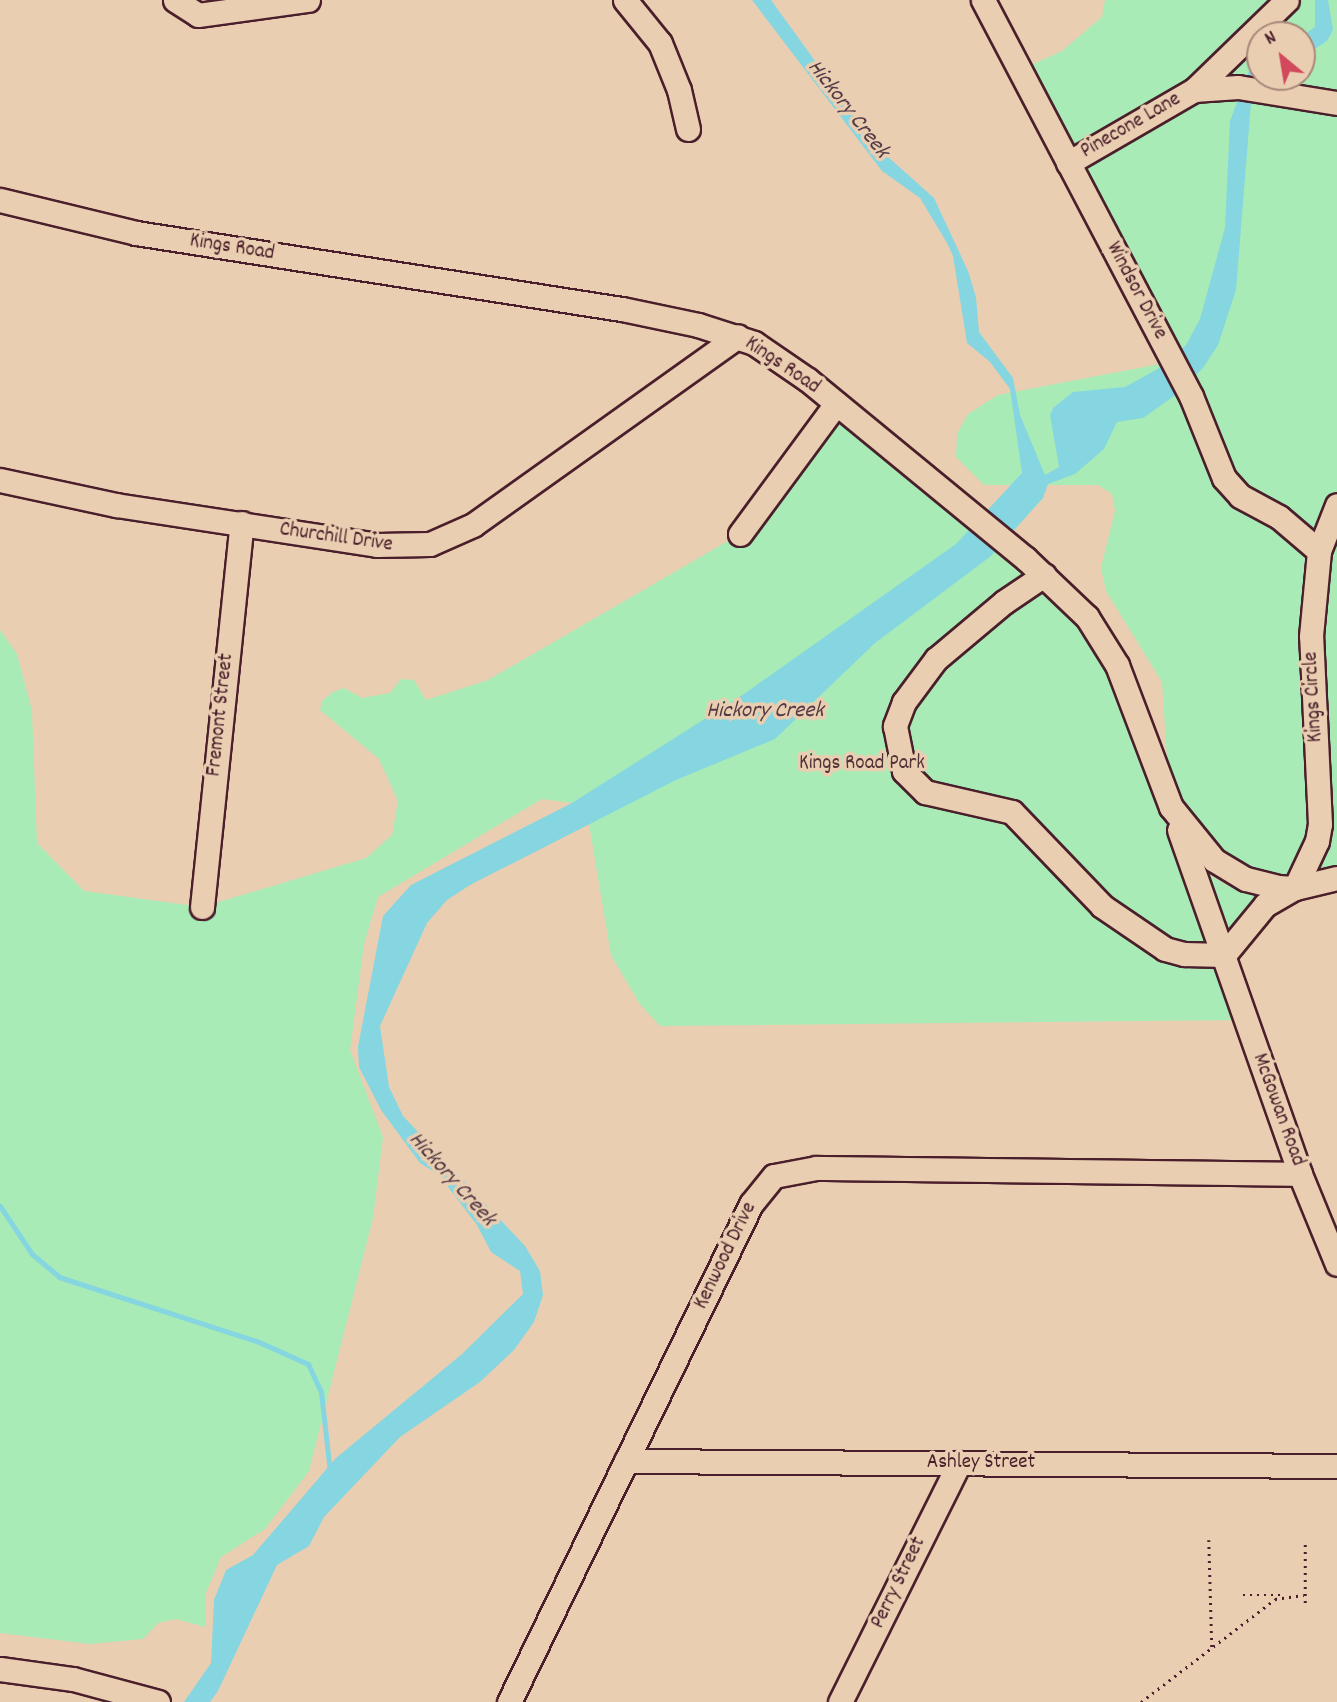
<!DOCTYPE html>
<html>
<head>
<meta charset="utf-8">
<style>
	body { margin:0 }
	#map { position:relative; width:1337px; height:1702px; overflow:hidden; background:#eaceb1; font-family:Dekko,sans-serif }
	div>[style] { position:absolute }
	.green>* { inset:0; background:#a8ebb6 }
	.water>* { inset:0; background:#85d6e0 }
	.stream>* { height:5px; margin:-2.5px; padding:0 2.5px; transform-origin:2.5px; border-radius:2.5px; background:#85d6e0 }
	.path>* { height:2.5px; margin-top:-1.25px; transform-origin:0; background:repeating-linear-gradient(90deg,#4a1f2b 0 2px,transparent 0 7px) }
	.roads { filter:drop-shadow(2px 0 #4a1f2b) drop-shadow(-2px 0 #4a1f2b) drop-shadow(0 2px #4a1f2b) drop-shadow(0 -2px #4a1f2b) }
	.minor>* { height:23px; margin:-11.5px; padding:0 11.5px; transform-origin:11.5px; border-radius:11.5px; background:#eaceb1 }
	span { translate:-50% -50%; white-space:nowrap; text-align:center; line-height:1.15; -webkit-text-stroke:7px #eaceb1; paint-order:stroke }
	.street-label { font-size:21px; color:#4a1f2b }
	.park-label { font-size:21px; color:#533339 }
	.water-label { font-size:23px; color:#533a46; font-style:italic }
	.north { position:absolute; left:1246px; top:21px; width:70px; height:70px; box-sizing:border-box; background:#eaceb1; border:2px solid #aa887b; border-radius:50%; rotate:330deg; font-size:19px; font-weight:700; line-height:28px; text-align:center; color:#4a1f2b }
	.north::after { content:''; display:block; margin:auto; width:24px; height:32px; background:#d1495b; clip-path:polygon(50% 0,100% 100%,50% 72%,0 100%) }
</style>
</head>
<body>
<div id="map">
	<div class="green">
		<div style="clip-path:polygon(evenodd,1105px 0,1337px 0,1337px 878px,1278px 887px,1187px 830px,1245px 1020px,660px 1026px,639px 1003px,611px 955px,589px 824px,572px 803px,542px 799px,378px 897px,364px 944px,350px 1050px,383px 1137px,373px 1218px,309px 1471px,265px 1529px,221px 1557px,205px 1595px,205px 1627px,176px 1619px,158px 1623px,143px 1639px,90px 1644px,0 1633px,0 630px,17px 654px,32px 711px,37px 843px,84px 891px,202px 907px,366px 858px,392px 835px,398px 801px,379px 759px,320px 710px,322px 701px,333px 692px,344px 688px,362px 698px,390px 693px,401px 679px,414px 680px,426px 700px,488px 680px,740px 534px,836px 404px,1087px 617px,1170px 804px,1162px 682px,1106px 591px,1101px 568px,1115px 511px,1112px 494px,1098px 485px,984px 485px,956px 457px,957px 434px,968px 414px,998px 395px,1176px 361px,1020px 70px,1062px 51px,1102px 17px,1105px 0,1260px 35px,1302px 35px,1302px 77px,1260px 77px,1260px 35px)"></div>
		<div style="clip-path:polygon(1197px 867px,1228px 886px,1259px 896px,1225px 935px)"></div>
	</div>
	<div class="water">
		<div style="clip-path:polygon(752px 0,771px 0,878px 148px,934px 198px,968px 271px,976px 297px,979px 332px,1013px 378px,1020px 415px,1045px 475px,1059px 467px,1050px 415px,1053px 408px,1073px 392px,1125px 387px,1163px 366px,1186px 345px,1200px 319px,1225px 228px,1230px 121px,1250px 68px,1260px 59px,1260px 77px,1264px 77px,1251px 103px,1236px 290px,1218px 345px,1203px 368px,1177px 394px,1143px 418px,1117px 422px,1104px 449px,1075px 474px,1048px 484px,1043px 498px,991px 556px,875px 643px,775px 739px,676px 780px,470px 885px,447px 900px,427px 923px,380px 1026px,389px 1087px,403px 1116px,525px 1246px,540px 1271px,543px 1295px,534px 1322px,514px 1350px,480px 1382px,400px 1437px,324px 1517px,309px 1546px,277px 1565px,218px 1691px,210px 1702px,184px 1702px,211px 1663px,214px 1600px,226px 1570px,253px 1555px,336px 1458px,462px 1354px,523px 1294px,520px 1271px,491px 1252px,477px 1225px,439px 1175px,420px 1163px,381px 1110px,359px 1067px,358px 1047px,383px 916px,411px 885px,572px 803px,744px 694px,956px 544px,1022px 473px,1010px 389px,990px 362px,967px 343px,953px 256px,947px 243px,920px 198px,882px 171px)"></div>
		<div style="clip-path:polygon(1315px 0,1328px 0,1333px 30px,1327px 41px,1302px 57px,1302px 36px,1315px 27px)"></div>
	</div>
	<div class="stream">
		<div style="left:0;top:1206px;width:58px;rotate:56.3deg"></div>
		<div style="left:32px;top:1254px;width:35px;rotate:40deg"></div>
		<div style="left:59px;top:1277px;width:210px;rotate:18deg"></div>
		<div style="left:259px;top:1342px;width:54px;rotate:24.2deg"></div>
		<div style="left:308px;top:1364px;width:31px;rotate:65deg"></div>
		<div style="left:321px;top:1392px;width:81px;rotate:83.6deg"></div>
	</div>
	<div class="path">
		<div style="left:1209px;top:1540px;width:108px;rotate:88.4deg"></div>
		<div style="left:1243px;top:1595px;width:39px"></div>
		<div style="left:1305px;top:1603px;width:63px;rotate:-90deg"></div>
		<div style="left:1141px;top:1702px;width:169px;rotate:-37.5deg"></div>
		<div style="left:1275px;top:1599px;width:29px;rotate:-8deg"></div>
	</div>
	<div class="roads">
		<div class="minor">
			<div style="left:175px;top:0;width:27px;rotate:33deg"></div>
			<div style="left:198px;top:15px;width:111px;rotate:-7.8deg"></div>
			<div style="left:625px;top:0;width:55px;rotate:50.9deg"></div>
			<div style="left:660px;top:43px;width:51px;rotate:68deg"></div>
			<div style="left:679px;top:90px;width:40px;rotate:77deg"></div>
			<div style="left:983px;top:0;width:447px;rotate:62.3deg"></div>
			<div style="left:1191px;top:396px;width:88px;rotate:68.1deg"></div>
			<div style="left:1224px;top:478px;width:24px;rotate:48deg"></div>
			<div style="left:1240px;top:496px;width:44px;rotate:28.3deg"></div>
			<div style="left:1279px;top:517px;width:52px;rotate:40.4deg"></div>
			<div style="left:1194px;top:90px;width:129px;rotate:-44.1deg"></div>
			<div style="left:1068px;top:163px;width:146px;rotate:-30.1deg"></div>
			<div style="left:1194px;top:90px;width:44px;rotate:-3.9deg"></div>
			<div style="left:1238px;top:87px;width:100px;rotate:9.2deg"></div>
			<div style="left:0;top:200px;width:140px;rotate:13.6deg"></div>
			<div style="left:136px;top:233px;width:492px;rotate:8.9deg"></div>
			<div style="left:622px;top:309px;width:78px;rotate:11.9deg"></div>
			<div style="left:698px;top:325px;width:59px;rotate:17.8deg"></div>
			<div style="left:754px;top:343px;width:65px;rotate:34.4deg"></div>
			<div style="left:808px;top:380px;width:281px;rotate:39.4deg"></div>
			<div style="left:1025px;top:558px;width:86px;rotate:43.6deg"></div>
			<div style="left:1087px;top:617px;width:57px;rotate:58deg"></div>
			<div style="left:1117px;top:665px;width:152px;rotate:69.2deg"></div>
			<div style="left:1171px;top:807px;width:68px;rotate:50.9deg"></div>
			<div style="left:1214px;top:860px;width:37px;rotate:31deg"></div>
			<div style="left:1246px;top:879px;width:33px;rotate:14deg"></div>
			<div style="left:1278px;top:887px;width:17px;rotate:3deg"></div>
			<div style="left:1295px;top:888px;width:43px;rotate:-13.4deg"></div>
			<div style="left:0;top:480px;width:119px;rotate:12.2deg"></div>
			<div style="left:116px;top:505px;width:264px;rotate:8.7deg"></div>
			<div style="left:377px;top:545px;width:53px;rotate:-1.1deg"></div>
			<div style="left:430px;top:544px;width:47px;rotate:-23.8deg"></div>
			<div style="left:473px;top:525px;width:325px;rotate:-35.5deg"></div>
			<div style="left:740px;top:534px;width:162px;rotate:-53.6deg"></div>
			<div style="left:1044px;top:575px;width:48px;rotate:146deg"></div>
			<div style="left:1004px;top:602px;width:89px;rotate:140deg"></div>
			<div style="left:936px;top:659px;width:54px;rotate:126.7deg"></div>
			<div style="left:904px;top:702px;width:26px;rotate:111deg"></div>
			<div style="left:895px;top:726px;width:46px;rotate:78.7deg"></div>
			<div style="left:904px;top:771px;width:30px;rotate:45deg"></div>
			<div style="left:925px;top:792px;width:89px;rotate:12.9deg"></div>
			<div style="left:1012px;top:812px;width:130px;rotate:46.2deg"></div>
			<div style="left:1102px;top:906px;width:76px;rotate:34.3deg"></div>
			<div style="left:1165px;top:949px;width:20px;rotate:15deg"></div>
			<div style="left:1184px;top:954px;width:40px;rotate:1.4deg"></div>
			<div style="left:1224px;top:955px;width:65px;rotate:-50.6deg"></div>
			<div style="left:1265px;top:905px;width:34px;rotate:-30deg"></div>
			<div style="left:1179px;top:830px;width:365px;rotate:70.6deg"></div>
			<div style="left:1300px;top:1174px;width:97px;rotate:67.7deg"></div>
			<div style="left:1295px;top:888px;width:52px;rotate:-64.9deg"></div>
			<div style="left:1317px;top:841px;width:17px;rotate:-80deg"></div>
			<div style="left:1320px;top:824px;width:188px;rotate:-92.7deg"></div>
			<div style="left:1311px;top:636px;width:85px;rotate:-84.6deg"></div>
			<div style="left:1319px;top:551px;width:49px;rotate:-68.6deg"></div>
			<div style="left:202px;top:907px;width:386px;rotate:-84.1deg"></div>
			<div style="left:626px;top:1461px;width:711px;rotate:0.4deg"></div>
			<div style="left:0;top:1669px;width:74px;rotate:7.8deg"></div>
			<div style="left:73px;top:1679px;width:88px;rotate:15.1deg"></div>
			<div style="left:509px;top:1702px;width:554px;rotate:-64.08deg"></div>
			<div style="left:751px;top:1204px;width:36px;rotate:-51deg"></div>
			<div style="left:774px;top:1176px;width:43px;rotate:-10.8deg"></div>
			<div style="left:816px;top:1168px;width:484px;rotate:0.7deg"></div>
			<div style="left:840px;top:1702px;width:267px;rotate:-63.5deg"></div>
		</div>
	</div>
	<div class="street-label">
		<span style="left:1131px;top:126px;rotate:-30deg">Pinecone Lane</span>
		<span style="left:232px;top:248px;rotate:9deg">Kings Road</span>
		<span style="left:1136px;top:291px;rotate:62deg">Windsor Drive</span>
		<span style="left:782px;top:366px;rotate:34deg">Kings Road</span>
		<span style="left:336px;top:538px;rotate:8deg">Churchill Drive</span>
		<span style="left:1314px;top:697px;rotate:-93deg">Kings Circle</span>
		<span style="left:221px;top:715px;rotate:-84deg">Fremont Street</span>
		<span style="left:1278px;top:1110px;rotate:70deg">McGowan Road</span>
		<span style="left:726px;top:1256px;rotate:-64deg">Kenwood Drive</span>
		<span style="left:981px;top:1463px">Ashley Street</span>
		<span style="left:899px;top:1583px;rotate:-64deg">Perry Street</span>
	</div>
	<div class="park-label">
		<span style="left:862px;top:764px">Kings Road Park</span>
	</div>
	<div class="water-label">
		<span style="left:847px;top:110px;rotate:52deg">Hickory Creek</span>
		<span style="left:765px;top:712px">Hickory Creek</span>
		<span style="left:451px;top:1180px;rotate:48deg">Hickory Creek</span>
	</div>
	<div class="north">N</div>
</div>
</body>
</html>
